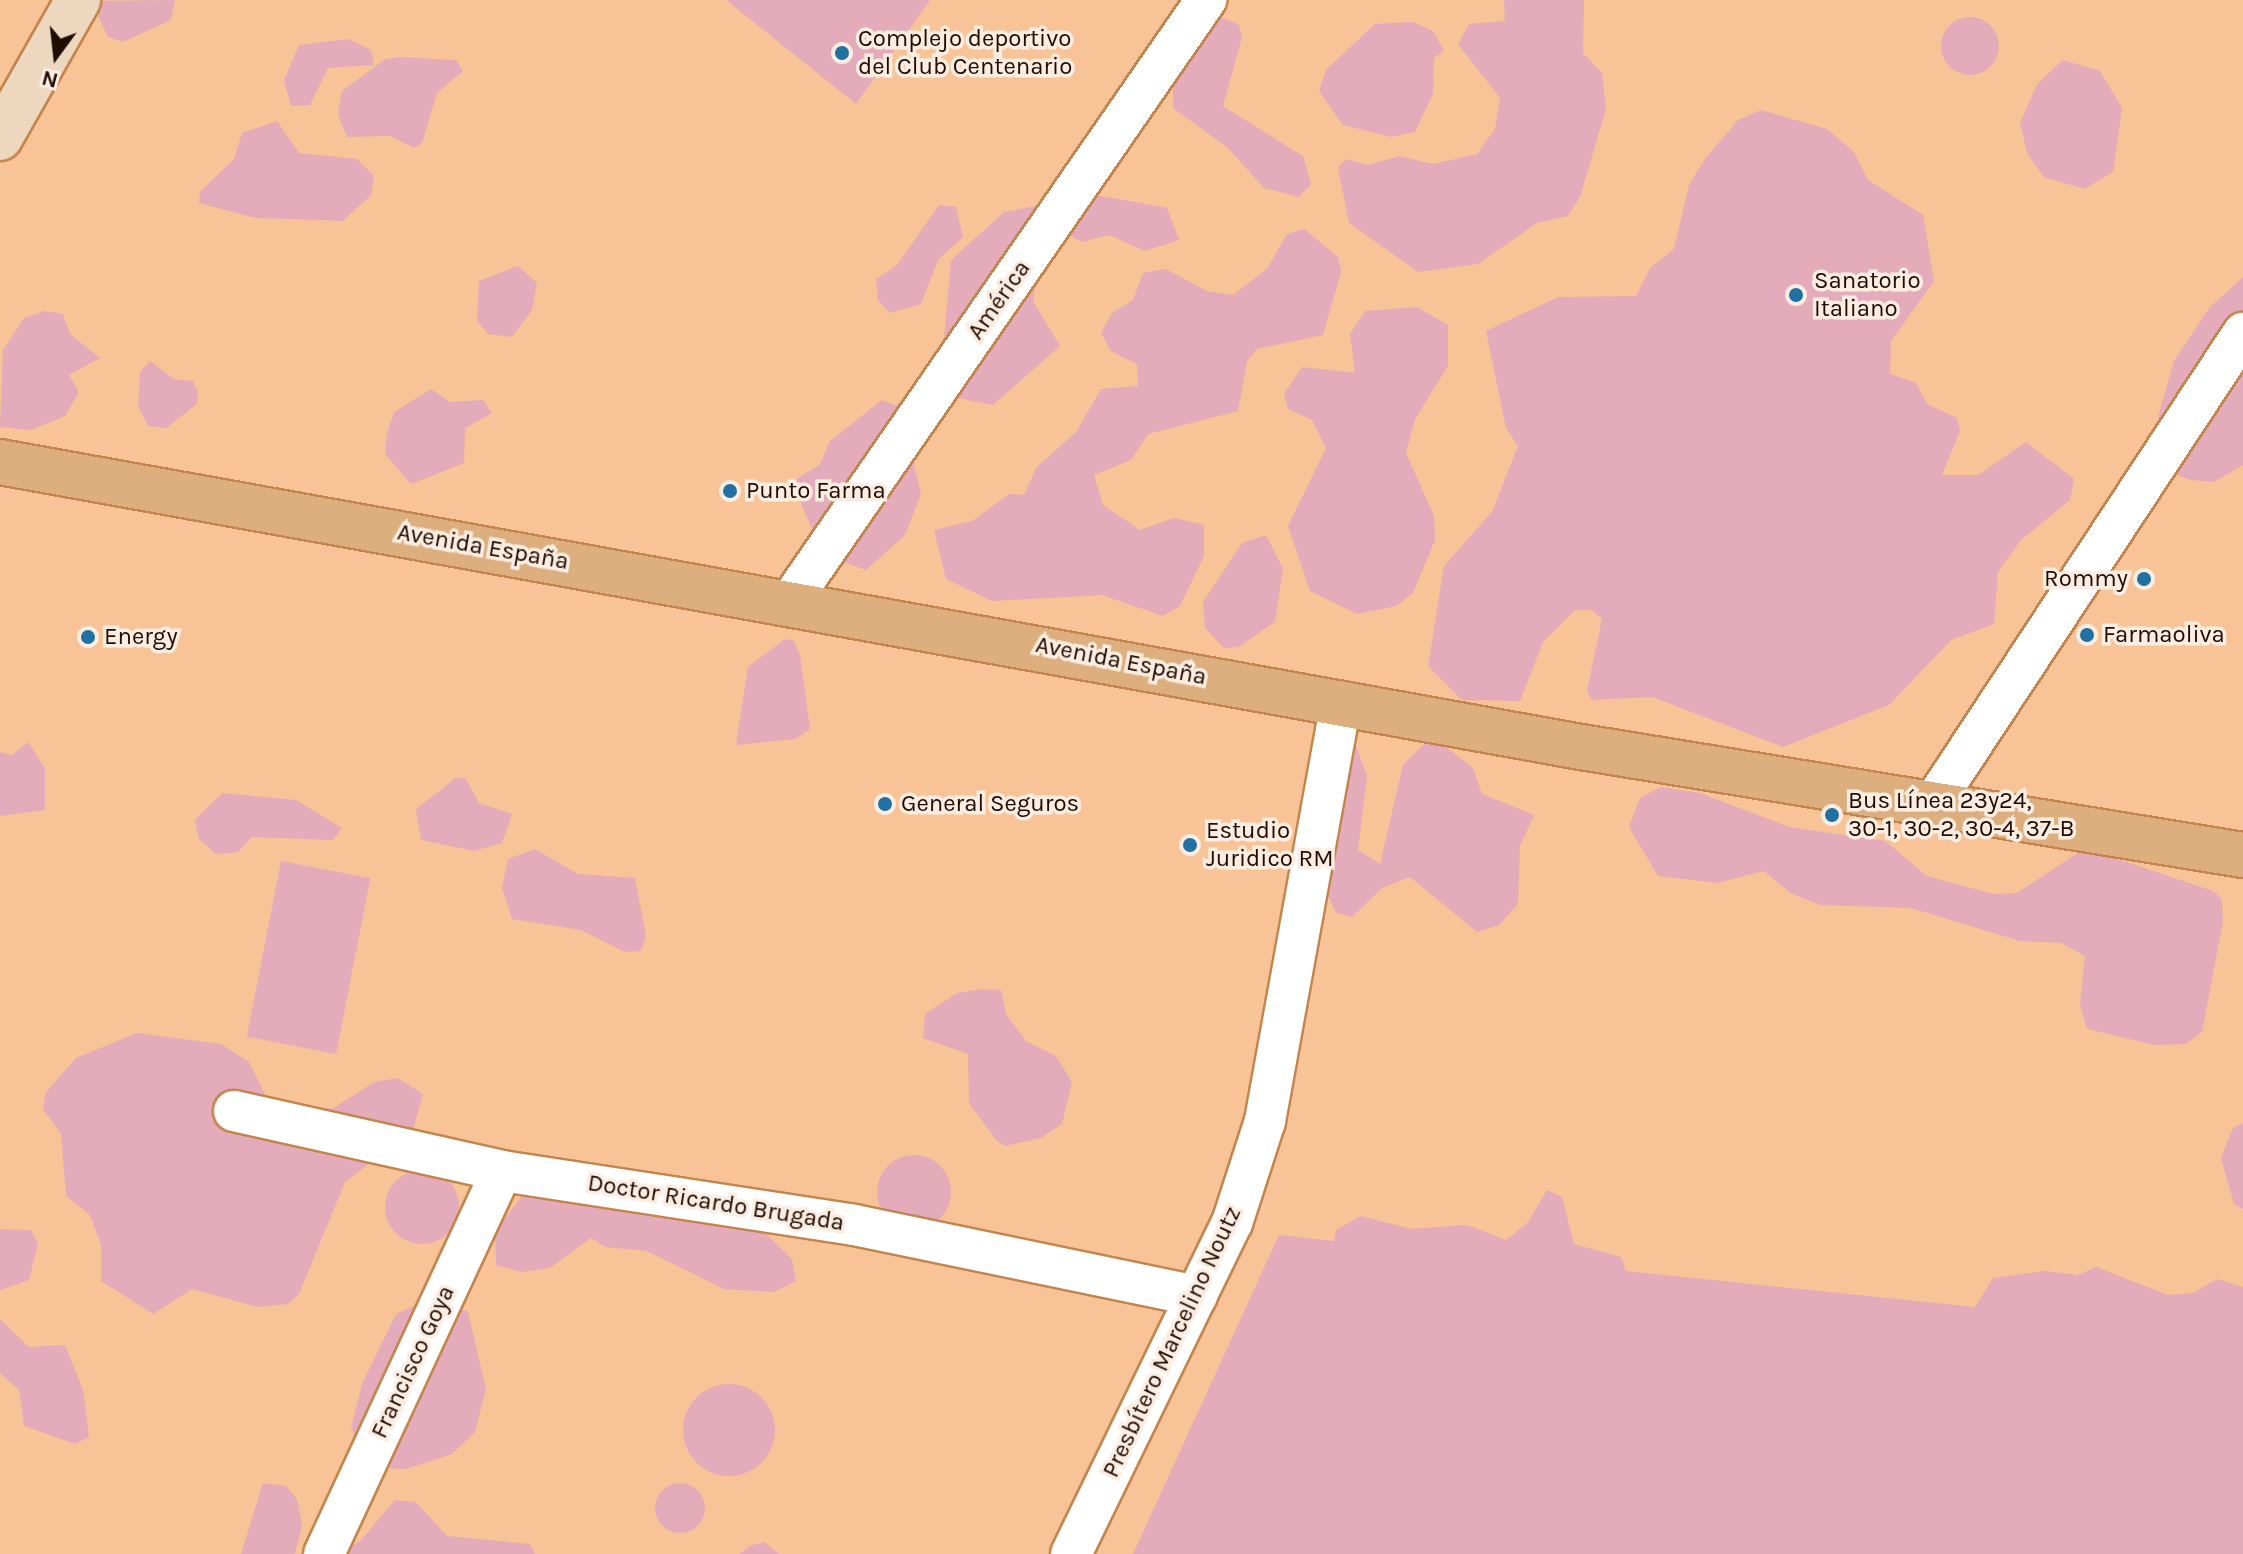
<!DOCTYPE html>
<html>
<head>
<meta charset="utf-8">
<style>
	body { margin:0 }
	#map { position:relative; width:2243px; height:1554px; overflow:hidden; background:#f8c396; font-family:Karla,sans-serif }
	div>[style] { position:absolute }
	.green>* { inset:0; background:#e4abba; transform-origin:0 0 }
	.round { border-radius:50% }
	.roads { filter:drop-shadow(2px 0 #c3854d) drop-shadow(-2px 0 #c3854d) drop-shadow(0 2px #c3854d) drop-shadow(0 -2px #c3854d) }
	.minor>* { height:40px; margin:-20px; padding:0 20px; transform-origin:20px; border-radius:20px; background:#fff }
	.secondary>* { height:44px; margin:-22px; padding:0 22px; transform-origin:22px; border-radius:22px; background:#eed7bf }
	.primary>* { height:44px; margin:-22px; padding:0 22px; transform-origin:22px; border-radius:22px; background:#ddaf7f }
	.dots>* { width:22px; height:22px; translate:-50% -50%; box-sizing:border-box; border:4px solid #fbede2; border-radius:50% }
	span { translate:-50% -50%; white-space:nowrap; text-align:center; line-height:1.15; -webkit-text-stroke:7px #fbede2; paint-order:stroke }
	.poi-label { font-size:24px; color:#220c00 }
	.left { translate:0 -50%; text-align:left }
	.right { translate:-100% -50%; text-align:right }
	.street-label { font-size:24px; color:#220c00 }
	.north { position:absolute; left:16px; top:16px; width:80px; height:80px; -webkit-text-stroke:6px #fbede2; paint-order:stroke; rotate:195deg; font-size:22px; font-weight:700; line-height:32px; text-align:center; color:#220c00 }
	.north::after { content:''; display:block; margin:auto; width:28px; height:36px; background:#220c00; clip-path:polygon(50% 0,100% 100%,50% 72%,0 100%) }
</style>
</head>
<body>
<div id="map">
	<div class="green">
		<div style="clip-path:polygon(175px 0,171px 20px,123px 42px,108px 37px,91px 1px)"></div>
		<div style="clip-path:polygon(726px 0,930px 0,856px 104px)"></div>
		<div style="clip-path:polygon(1504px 0,1584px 0,1583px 53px,1602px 73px,1606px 109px,1580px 197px,1568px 216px,1537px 223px,1478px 264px,1418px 272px,1349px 223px,1338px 168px,1346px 159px,1368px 165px,1400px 156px,1433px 164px,1477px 154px,1495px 129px,1500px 98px,1458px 44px,1469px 24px,1505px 21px)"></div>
		<div style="clip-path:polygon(1210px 12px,1239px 25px,1242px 37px,1223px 106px,1303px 156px,1311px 184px,1299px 197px,1264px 188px,1228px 148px,1173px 108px,1173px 80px)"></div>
		<div class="round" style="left:1941px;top:17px;width:58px;height:58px"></div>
		<div style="clip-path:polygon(1413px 22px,1433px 31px,1444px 51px,1434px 58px,1433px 94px,1415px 132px,1391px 137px,1343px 125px,1319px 91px,1326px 70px,1375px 24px)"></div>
		<div style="clip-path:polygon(348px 39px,371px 50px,374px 65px,328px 68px,310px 105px,291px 106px,284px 80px,299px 45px)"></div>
		<div style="clip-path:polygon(399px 57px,456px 60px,463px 71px,437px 93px,422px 143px,414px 148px,390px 136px,347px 137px,338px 115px,342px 91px,384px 60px)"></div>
		<div style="clip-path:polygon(2063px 60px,2100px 71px,2122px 108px,2113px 172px,2084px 189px,2044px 177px,2027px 153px,2020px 123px,2037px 84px)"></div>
		<div style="clip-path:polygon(1761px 110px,1827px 129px,1854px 152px,1868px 180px,1923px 215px,1934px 281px,1891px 341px,1890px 374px,1916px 383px,1927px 404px,1957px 418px,1960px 431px,1942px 475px,1978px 475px,2026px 442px,2074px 479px,2070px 500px,2021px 540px,1998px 572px,1994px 624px,1951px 640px,1889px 705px,1783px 747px,1652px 697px,1592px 700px,1587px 691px,1602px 619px,1592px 610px,1575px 610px,1543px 642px,1520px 701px,1462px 700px,1428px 666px,1444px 566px,1492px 512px,1518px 446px,1506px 428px,1486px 331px,1558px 297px,1636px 296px,1650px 268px,1674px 249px,1689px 185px,1704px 160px,1738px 120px)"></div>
		<div style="clip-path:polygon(277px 121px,299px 153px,357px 159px,374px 176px,371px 195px,343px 221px,256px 218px,199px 203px,200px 192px,234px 159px,242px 133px)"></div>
		<div style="clip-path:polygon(1096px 195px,1167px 208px,1179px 240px,1145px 251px,1109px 235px,1082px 242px,1066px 233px,1037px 274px,1033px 301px,1060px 346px,993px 405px,948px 396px,943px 349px,951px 260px,1004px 212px)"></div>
		<div style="clip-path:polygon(939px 205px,956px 207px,963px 237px,938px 260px,921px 304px,890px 313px,878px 300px,876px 279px,897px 265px)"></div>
		<div style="clip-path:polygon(1304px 229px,1338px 257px,1341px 272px,1323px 335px,1257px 349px,1247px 361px,1238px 411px,1148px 434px,1131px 460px,1094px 475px,1103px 505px,1140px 530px,1174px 518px,1204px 525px,1204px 556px,1180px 606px,1163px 616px,1102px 595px,992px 601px,946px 579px,934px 530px,972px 521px,1009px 494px,1024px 495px,1036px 468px,1076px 432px,1101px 389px,1138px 386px,1137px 364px,1111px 351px,1101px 333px,1112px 313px,1133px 300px,1143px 273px,1166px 269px,1207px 291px,1233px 295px,1267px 269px,1287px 234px)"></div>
		<div style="clip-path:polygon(518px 266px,537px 283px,532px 310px,512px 337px,488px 334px,477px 321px,479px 281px)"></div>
		<div style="clip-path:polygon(2243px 277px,2243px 465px,2214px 482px,2191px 480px,2174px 474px,2158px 417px,2174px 361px,2209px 308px)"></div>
		<div style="clip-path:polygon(1417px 307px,1448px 325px,1448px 366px,1415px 419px,1406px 453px,1434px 516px,1435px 540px,1413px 593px,1396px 606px,1357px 614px,1310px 591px,1288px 526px,1326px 448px,1312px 420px,1288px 409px,1284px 394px,1302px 367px,1355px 373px,1350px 334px,1365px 311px)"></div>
		<div style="clip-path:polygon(45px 311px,63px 314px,70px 334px,100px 358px,69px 375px,79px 392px,65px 416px,31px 430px,0 427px,3px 350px,24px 318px)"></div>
		<div style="clip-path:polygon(150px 361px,174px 379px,193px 381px,198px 392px,197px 404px,166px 428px,148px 426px,138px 406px,140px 372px)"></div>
		<div style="clip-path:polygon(431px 389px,450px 402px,483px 400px,492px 413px,465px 428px,464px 463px,411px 484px,385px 454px,387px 434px,394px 412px)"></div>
		<div style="clip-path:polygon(882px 400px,900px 407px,921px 494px,905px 535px,866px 570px,841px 561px,812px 529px,792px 482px,820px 464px,830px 441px)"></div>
		<div style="clip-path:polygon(1266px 535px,1283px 569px,1275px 622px,1238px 647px,1224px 648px,1205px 628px,1203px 602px,1242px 543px)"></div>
		<div style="clip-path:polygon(785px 639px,794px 641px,800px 656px,810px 729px,795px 739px,736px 745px,748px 667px)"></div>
		<div style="clip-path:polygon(1432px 736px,1473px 768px,1482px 794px,1534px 815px,1520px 846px,1518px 904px,1499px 925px,1477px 932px,1410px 877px,1382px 888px,1352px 917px,1336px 913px,1298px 833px,1305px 797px,1345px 743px,1356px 746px,1367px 776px,1358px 850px,1380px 864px,1403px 765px)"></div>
		<div style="clip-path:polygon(28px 742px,45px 768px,45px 810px,0 816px,0 752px,12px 755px)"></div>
		<div style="clip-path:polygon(457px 777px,466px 779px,479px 803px,512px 814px,502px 843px,474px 851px,421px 840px,416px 809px)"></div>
		<div style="clip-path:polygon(1661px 787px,1700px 793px,1789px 827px,1885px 841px,1927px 876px,1993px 894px,2017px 893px,2085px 848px,2213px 891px,2222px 899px,2223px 921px,2202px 1032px,2186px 1044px,2155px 1045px,2087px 1029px,2080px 1004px,2085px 956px,2061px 943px,2020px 941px,1911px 908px,1821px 905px,1792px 894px,1764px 871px,1717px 883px,1658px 876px,1629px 827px,1640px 798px)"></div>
		<div style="clip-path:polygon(222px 793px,296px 800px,342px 828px,333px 840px,252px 837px,238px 852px,216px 854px,199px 839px,195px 820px)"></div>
		<div style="clip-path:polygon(535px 849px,578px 874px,635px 878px,646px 936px,641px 951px,625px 952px,581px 930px,512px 919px,502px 888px,508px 859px)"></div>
		<div style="left:281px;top:861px;width:91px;height:179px;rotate:11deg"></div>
		<div style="clip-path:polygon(982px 989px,1001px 990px,1006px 1014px,1026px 1041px,1056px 1056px,1072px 1082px,1062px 1124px,1041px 1138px,1005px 1146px,997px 1141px,969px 1103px,968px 1054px,923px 1038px,925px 1014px,957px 993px)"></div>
		<div style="clip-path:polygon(137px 1033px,221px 1044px,249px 1062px,267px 1098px,310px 1109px,334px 1108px,374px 1082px,398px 1078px,423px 1094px,413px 1130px,345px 1182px,299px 1294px,288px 1304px,258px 1307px,192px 1289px,153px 1314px,101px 1281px,101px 1245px,90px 1215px,66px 1196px,61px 1134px,43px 1109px,46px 1092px,76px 1058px)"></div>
		<div style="clip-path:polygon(2243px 1123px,2243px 1209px,2234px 1204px,2221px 1158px,2233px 1128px)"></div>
		<div class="round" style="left:877px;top:1155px;width:74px;height:74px"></div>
		<div class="round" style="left:385px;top:1170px;width:74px;height:74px"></div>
		<div style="clip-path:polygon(658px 1175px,683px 1176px,761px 1229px,792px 1259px,796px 1281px,774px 1292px,724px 1289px,647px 1251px,605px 1247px,591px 1238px,550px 1268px,522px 1272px,496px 1265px,495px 1232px,527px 1189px)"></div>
		<div style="clip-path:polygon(1547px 1190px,1562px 1197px,1574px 1244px,1621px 1257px,1626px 1271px,1975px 1307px,1993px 1278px,2045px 1271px,2078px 1275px,2096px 1267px,2168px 1295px,2193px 1293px,2217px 1279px,2243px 1287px,2243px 1554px,1133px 1554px,1279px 1235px,1334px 1241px,1336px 1230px,1361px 1216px,1411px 1229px,1467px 1225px,1506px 1240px,1528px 1222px)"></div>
		<div style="clip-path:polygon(0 1229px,31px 1230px,38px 1244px,29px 1280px,0 1290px)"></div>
		<div style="clip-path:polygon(430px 1299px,468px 1312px,486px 1389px,475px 1432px,452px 1454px,406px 1469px,374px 1468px,351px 1428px,362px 1384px,396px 1314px)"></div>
		<div style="clip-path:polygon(0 1319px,29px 1347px,65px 1345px,83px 1390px,89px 1437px,75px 1444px,24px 1426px,19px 1390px,0 1373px)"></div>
		<div class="round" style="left:683px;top:1384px;width:92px;height:92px"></div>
		<div class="round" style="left:655px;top:1483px;width:50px;height:50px"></div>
		<div style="clip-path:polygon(263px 1483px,286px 1486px,297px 1499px,302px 1525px,295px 1554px,241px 1554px)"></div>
		<div style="clip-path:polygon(395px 1500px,416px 1502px,447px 1536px,530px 1544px,535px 1554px,338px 1554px,360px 1541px)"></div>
		<div style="clip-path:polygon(764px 1542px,779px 1554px,739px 1554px,750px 1546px)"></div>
	</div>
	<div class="roads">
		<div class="minor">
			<div style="left:791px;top:600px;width:730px;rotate:-55.33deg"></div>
			<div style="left:1930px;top:808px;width:569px;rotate:-56.62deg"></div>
			<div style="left:234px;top:1111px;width:275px;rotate:12.6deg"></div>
			<div style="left:502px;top:1171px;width:356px;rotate:8.7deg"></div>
			<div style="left:854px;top:1225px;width:350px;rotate:11.7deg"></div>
			<div style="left:324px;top:1554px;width:422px;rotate:-65.1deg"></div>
			<div style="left:1071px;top:1554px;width:368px;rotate:-64.1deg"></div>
			<div style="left:1232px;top:1223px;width:107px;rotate:-72.1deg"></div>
			<div style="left:1265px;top:1121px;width:426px;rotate:-79.7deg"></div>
		</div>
		<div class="secondary">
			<div style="left:0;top:138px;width:159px;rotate:-60.5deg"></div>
		</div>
		<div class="primary">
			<div style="left:0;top:462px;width:1600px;rotate:10.22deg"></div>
			<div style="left:1575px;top:746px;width:677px;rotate:9.27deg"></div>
		</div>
	</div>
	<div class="dots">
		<div style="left:842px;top:53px;background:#2271a3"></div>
		<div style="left:1796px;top:295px;background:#2271a3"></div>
		<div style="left:730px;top:491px;background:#2271a3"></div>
		<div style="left:2144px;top:579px;background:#2271a3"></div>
		<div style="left:2087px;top:635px;background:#2271a3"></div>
		<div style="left:88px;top:637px;background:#2271a3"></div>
		<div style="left:885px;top:804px;background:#2271a3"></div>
		<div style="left:1832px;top:815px;background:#2271a3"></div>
		<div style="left:1190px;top:845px;background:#2271a3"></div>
	</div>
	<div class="poi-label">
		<span class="left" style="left:858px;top:53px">Complejo deportivo<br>del Club Centenario</span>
		<span class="left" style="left:1814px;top:295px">Sanatorio<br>Italiano</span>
		<span class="left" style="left:746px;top:491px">Punto Farma</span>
		<span class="right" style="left:2128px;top:579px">Rommy</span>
		<span class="left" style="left:2103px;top:635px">Farmaoliva</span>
		<span class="left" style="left:104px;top:637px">Energy</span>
		<span class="left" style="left:1848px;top:815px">Bus Línea 23y24,<br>30-1, 30-2, 30-4, 37-B</span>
		<span class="left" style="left:901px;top:804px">General Seguros</span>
		<span class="left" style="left:1206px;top:845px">Estudio<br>Juridico RM</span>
	</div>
	<div class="street-label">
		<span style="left:999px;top:300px;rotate:-55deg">América</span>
		<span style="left:483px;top:547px;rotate:10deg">Avenida España</span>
		<span style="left:1121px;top:661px;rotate:11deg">Avenida España</span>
		<span style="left:716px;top:1203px;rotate:9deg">Doctor Ricardo Brugada</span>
		<span style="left:1172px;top:1342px;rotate:-65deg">Presbítero Marcelino Noutz</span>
		<span style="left:413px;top:1362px;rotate:-65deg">Francisco Goya</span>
	</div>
	<div class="north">N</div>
</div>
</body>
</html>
